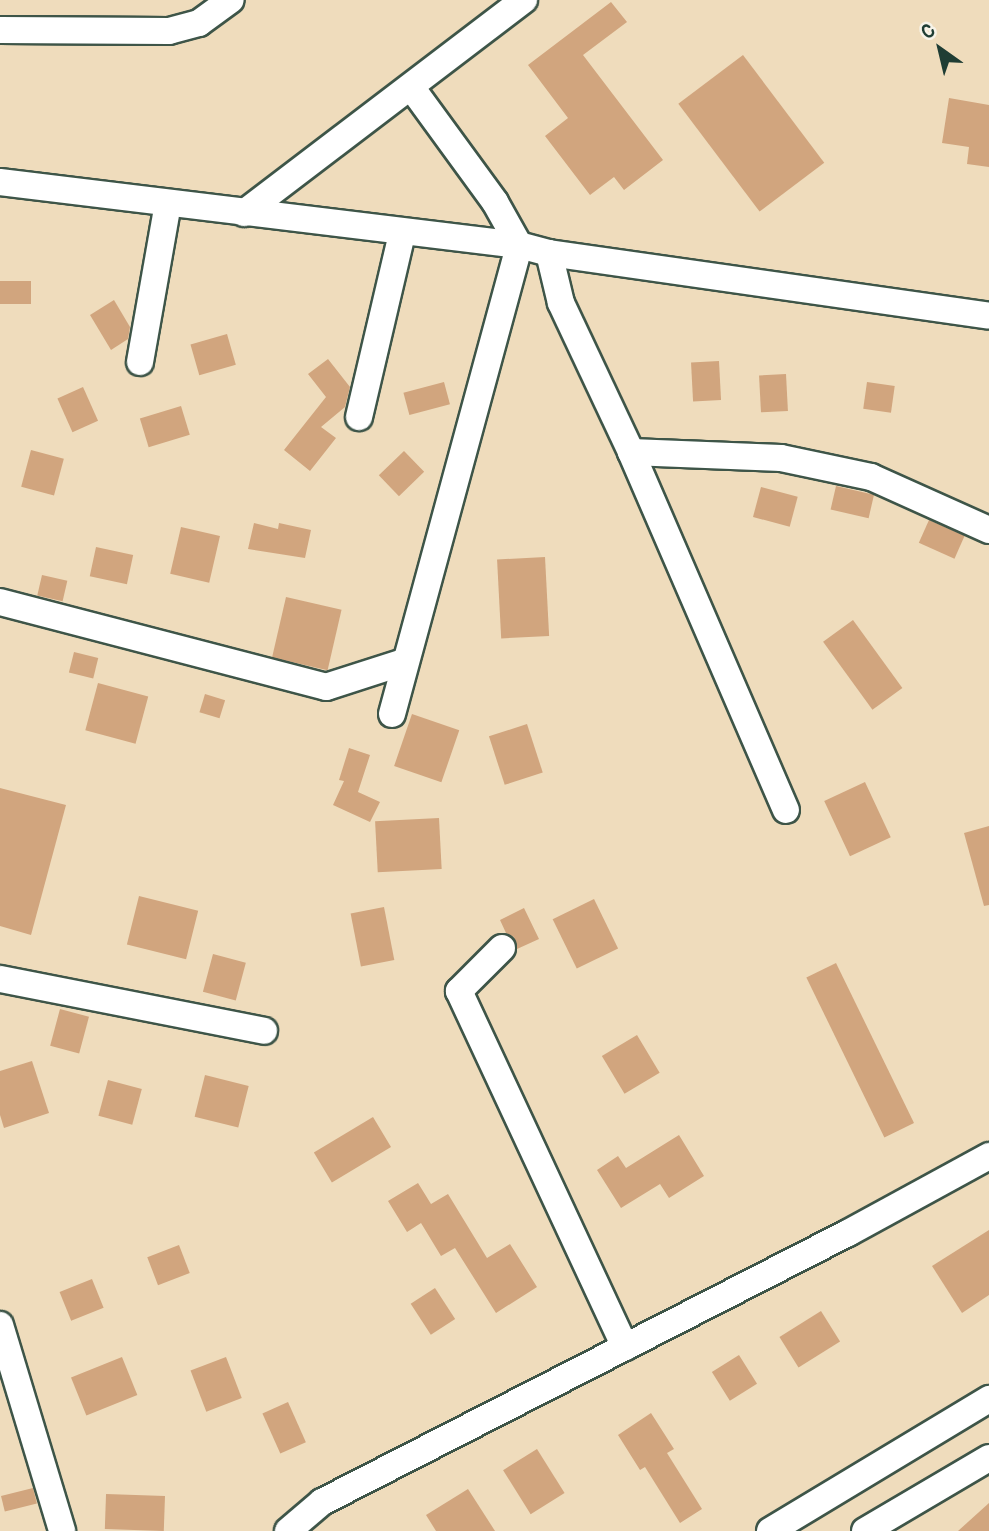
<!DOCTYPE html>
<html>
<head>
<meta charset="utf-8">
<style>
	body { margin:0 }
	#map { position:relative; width:989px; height:1531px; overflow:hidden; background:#efdcbc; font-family:Pangolin,sans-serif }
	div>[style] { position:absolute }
	.building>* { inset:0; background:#d1a57e; transform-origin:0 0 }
	.roads { filter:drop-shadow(2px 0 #3e5548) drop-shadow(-2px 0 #3e5548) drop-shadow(0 2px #3e5548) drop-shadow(0 -2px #3e5548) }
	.minor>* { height:26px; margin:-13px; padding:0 13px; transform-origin:13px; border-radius:13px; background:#fff }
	span { translate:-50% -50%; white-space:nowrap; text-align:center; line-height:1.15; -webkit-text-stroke:5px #f7f3e8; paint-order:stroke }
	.north { position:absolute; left:905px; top:14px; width:70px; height:70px; -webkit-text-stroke:5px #f7f3e8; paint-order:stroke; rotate:326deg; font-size:19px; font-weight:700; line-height:28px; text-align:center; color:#1f3d34 }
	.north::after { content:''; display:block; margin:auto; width:24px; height:32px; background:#1f3d34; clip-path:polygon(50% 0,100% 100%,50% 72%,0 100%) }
</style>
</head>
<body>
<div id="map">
	<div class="building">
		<div style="clip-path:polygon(611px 2px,627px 22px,583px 55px,663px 160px,624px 190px,614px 177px,590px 195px,545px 136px,568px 118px,528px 65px)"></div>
		<div style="left:743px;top:55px;width:135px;height:81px;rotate:53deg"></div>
		<div style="clip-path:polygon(949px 98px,989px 105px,989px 167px,967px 164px,969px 147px,942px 143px)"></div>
		<div style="left:0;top:281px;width:31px;height:23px"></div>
		<div style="clip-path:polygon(114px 300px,130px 327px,128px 339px,111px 350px,90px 315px)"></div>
		<div style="left:227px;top:334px;width:32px;height:38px;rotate:74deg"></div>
		<div style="clip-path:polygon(328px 359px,350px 387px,345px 407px,321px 427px,336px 438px,310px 471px,284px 450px,326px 397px,308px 374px)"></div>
		<div style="left:719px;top:361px;width:39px;height:28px;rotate:87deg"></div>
		<div style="left:786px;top:374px;width:37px;height:27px;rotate:87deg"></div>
		<div style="left:444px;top:382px;width:23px;height:42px;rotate:75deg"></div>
		<div style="left:867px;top:382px;width:28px;height:27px;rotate:8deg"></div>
		<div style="left:83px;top:387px;width:37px;height:28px;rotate:66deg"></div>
		<div style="left:181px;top:406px;width:30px;height:43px;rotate:73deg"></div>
		<div style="left:31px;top:450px;width:34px;height:38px;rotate:15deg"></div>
		<div style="left:404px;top:451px;width:29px;height:35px;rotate:46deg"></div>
		<div style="left:836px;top:486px;width:39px;height:24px;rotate:13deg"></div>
		<div style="left:761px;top:487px;width:38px;height:31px;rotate:15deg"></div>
		<div style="left:929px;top:520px;width:39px;height:25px;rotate:24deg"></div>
		<div style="clip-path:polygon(254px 523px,278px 529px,279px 523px,311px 530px,305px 558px,248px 549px)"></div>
		<div style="left:181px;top:527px;width:40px;height:48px;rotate:13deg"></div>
		<div style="left:96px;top:547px;width:38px;height:30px;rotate:12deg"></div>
		<div style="left:545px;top:557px;width:79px;height:48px;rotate:87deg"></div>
		<div style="left:42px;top:575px;width:26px;height:21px;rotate:13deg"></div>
		<div style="left:286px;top:597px;width:57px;height:62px;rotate:13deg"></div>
		<div style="left:853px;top:620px;width:84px;height:37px;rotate:54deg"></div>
		<div style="left:74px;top:652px;width:25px;height:21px;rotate:14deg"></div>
		<div style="left:98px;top:683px;width:52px;height:49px;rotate:15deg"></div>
		<div style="left:205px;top:694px;width:21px;height:19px;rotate:17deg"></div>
		<div style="left:412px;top:714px;width:50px;height:55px;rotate:19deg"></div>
		<div style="left:527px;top:724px;width:51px;height:40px;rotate:72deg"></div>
		<div style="clip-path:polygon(349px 748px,370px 755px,358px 792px,380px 802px,370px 822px,333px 805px,344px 781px,339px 780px)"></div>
		<div style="left:865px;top:782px;width:61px;height:45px;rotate:65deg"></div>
		<div style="clip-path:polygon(0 788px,66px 805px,31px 935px,0 926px)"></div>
		<div style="left:439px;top:818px;width:51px;height:64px;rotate:87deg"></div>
		<div style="clip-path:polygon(989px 826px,989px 905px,984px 906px,964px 833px)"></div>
		<div style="left:139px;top:896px;width:61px;height:50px;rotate:14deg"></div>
		<div style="left:594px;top:899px;width:55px;height:46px;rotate:64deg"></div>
		<div style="left:384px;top:907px;width:54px;height:34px;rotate:79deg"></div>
		<div style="clip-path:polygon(524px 908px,539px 939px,517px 949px,514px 937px,506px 933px,500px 920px)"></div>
		<div style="left:213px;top:954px;width:34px;height:39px;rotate:15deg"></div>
		<div style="left:836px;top:963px;width:178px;height:33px;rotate:64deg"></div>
		<div style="left:60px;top:1009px;width:30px;height:38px;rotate:15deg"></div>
		<div style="left:637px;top:1035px;width:44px;height:41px;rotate:59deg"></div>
		<div style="clip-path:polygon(32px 1061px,49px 1113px,4px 1128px,0 1115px,0 1071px)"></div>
		<div style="left:205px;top:1075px;width:45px;height:43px;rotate:14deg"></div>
		<div style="left:108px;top:1080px;width:35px;height:37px;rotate:15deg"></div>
		<div style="left:373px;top:1117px;width:35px;height:69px;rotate:59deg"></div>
		<div style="clip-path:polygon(679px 1135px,704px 1176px,669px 1198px,660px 1184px,621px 1208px,597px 1170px,618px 1156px,626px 1168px)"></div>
		<div style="clip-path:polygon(418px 1183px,431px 1204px,448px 1194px,487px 1258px,510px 1244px,537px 1287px,496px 1313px,455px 1248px,441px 1256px,421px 1223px,407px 1232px,388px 1201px)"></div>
		<div style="clip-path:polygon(989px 1230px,989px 1295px,962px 1313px,932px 1266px)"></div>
		<div style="left:179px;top:1245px;width:30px;height:34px;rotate:69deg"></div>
		<div style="left:92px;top:1279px;width:31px;height:35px;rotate:68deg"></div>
		<div style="left:435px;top:1288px;width:37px;height:29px;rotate:57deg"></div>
		<div style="left:821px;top:1311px;width:36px;height:49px;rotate:58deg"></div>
		<div style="left:739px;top:1355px;width:34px;height:32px;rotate:58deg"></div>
		<div style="left:122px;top:1357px;width:41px;height:55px;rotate:68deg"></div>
		<div style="left:226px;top:1357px;width:44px;height:38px;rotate:69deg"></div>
		<div style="left:288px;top:1402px;width:44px;height:28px;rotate:66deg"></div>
		<div style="clip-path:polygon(651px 1413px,674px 1449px,667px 1453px,702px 1509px,680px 1523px,645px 1467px,640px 1470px,618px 1435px)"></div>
		<div style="left:537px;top:1449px;width:52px;height:40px;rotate:58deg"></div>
		<div style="left:33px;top:1488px;width:16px;height:33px;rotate:76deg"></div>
		<div style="clip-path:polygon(468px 1489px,495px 1531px,436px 1531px,426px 1515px)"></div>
		<div style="left:165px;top:1496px;width:35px;height:59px;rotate:92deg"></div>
		<div style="clip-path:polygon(989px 1503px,989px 1531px,958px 1531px)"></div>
	</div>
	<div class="roads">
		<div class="minor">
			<div style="left:0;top:30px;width:169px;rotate:0.3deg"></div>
			<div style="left:169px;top:31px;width:31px;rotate:-15deg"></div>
			<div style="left:199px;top:23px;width:39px;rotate:-36deg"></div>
			<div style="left:0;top:182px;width:523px;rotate:6.92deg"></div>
			<div style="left:519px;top:245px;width:31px;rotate:15deg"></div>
			<div style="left:549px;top:253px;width:444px;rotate:8.1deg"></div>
			<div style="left:244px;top:213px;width:352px;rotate:-37.3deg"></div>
			<div style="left:549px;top:253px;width:51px;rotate:76.5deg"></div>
			<div style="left:561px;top:303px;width:165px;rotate:64.8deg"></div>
			<div style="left:631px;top:452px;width:390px;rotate:66.6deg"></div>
			<div style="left:140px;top:362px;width:160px;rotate:-80deg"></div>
			<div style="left:359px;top:417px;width:189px;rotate:-76.8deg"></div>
			<div style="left:631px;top:452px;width:150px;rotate:2.3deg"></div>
			<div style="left:781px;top:458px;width:92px;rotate:11.9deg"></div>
			<div style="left:871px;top:477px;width:129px;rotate:24.2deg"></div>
			<div style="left:0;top:602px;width:337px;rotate:14.6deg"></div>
			<div style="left:326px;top:687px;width:82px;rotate:-17.8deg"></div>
			<div style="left:392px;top:714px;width:486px;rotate:-74.8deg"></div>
			<div style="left:519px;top:245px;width:49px;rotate:-119.2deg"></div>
			<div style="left:495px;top:202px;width:141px;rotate:-126.1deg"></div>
			<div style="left:502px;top:948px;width:61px;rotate:135deg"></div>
			<div style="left:459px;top:991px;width:393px;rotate:65deg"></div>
			<div style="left:0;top:979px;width:269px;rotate:11.1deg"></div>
			<div style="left:0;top:1325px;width:215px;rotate:73.2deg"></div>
			<div style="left:288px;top:1531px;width:45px;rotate:-40.5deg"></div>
			<div style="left:322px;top:1502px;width:591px;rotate:-27.09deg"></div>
			<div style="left:848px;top:1233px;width:161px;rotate:-28.6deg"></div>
			<div style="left:770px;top:1531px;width:256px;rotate:-31.1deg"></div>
			<div style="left:865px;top:1531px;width:144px;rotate:-30.5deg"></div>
		</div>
	</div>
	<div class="north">С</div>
</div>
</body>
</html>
